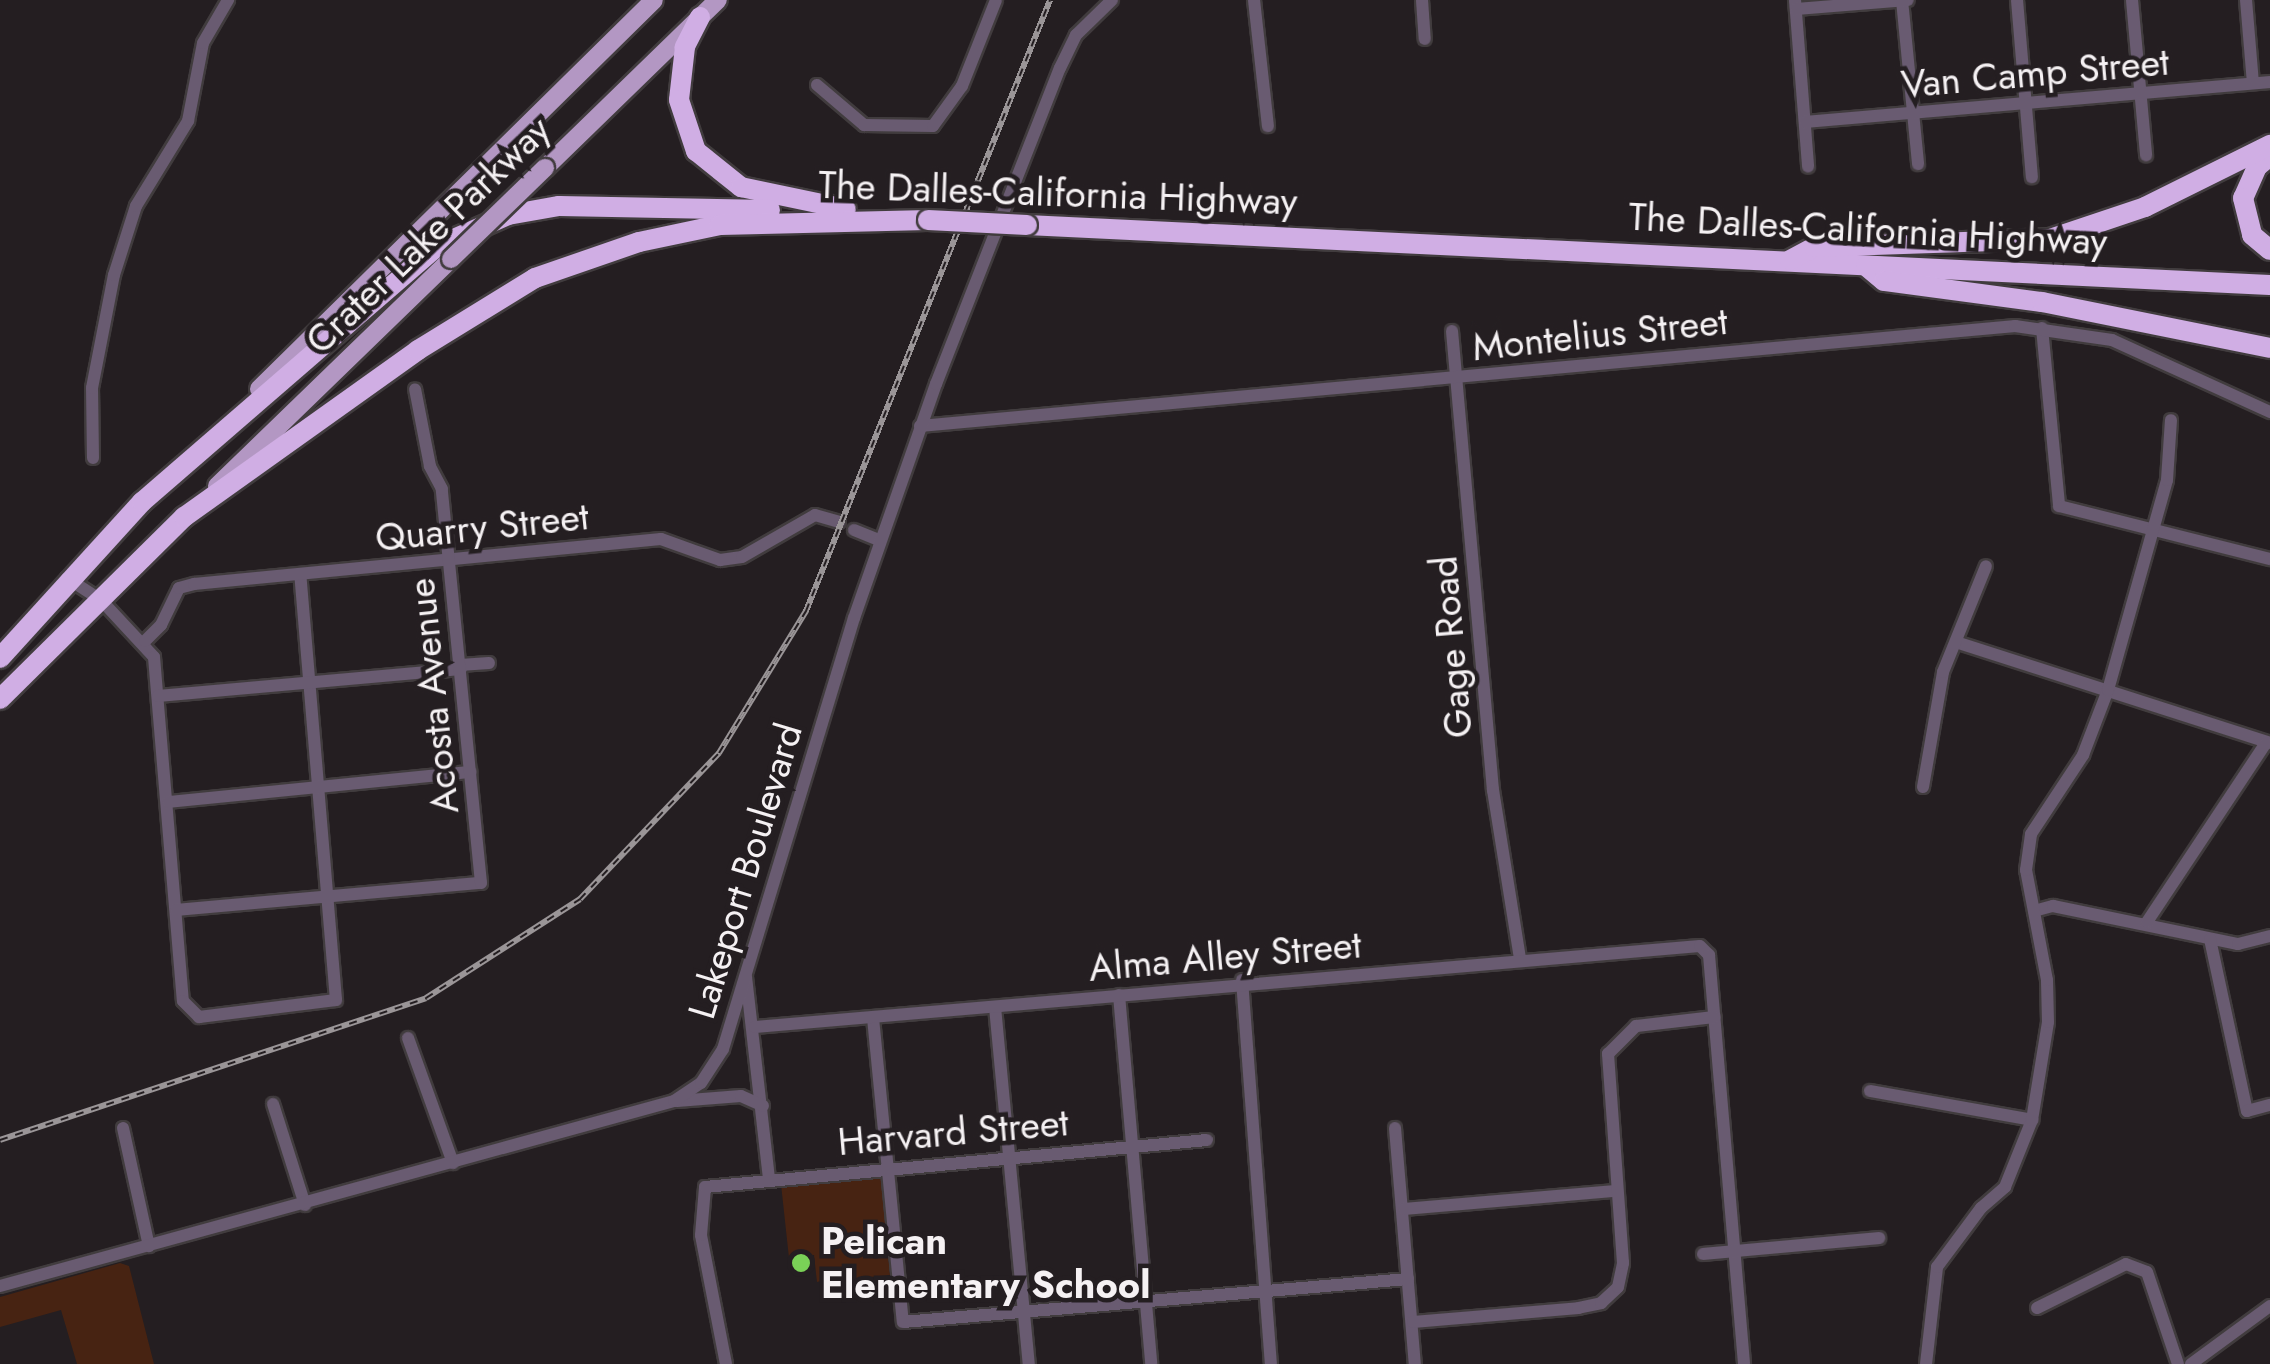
<!DOCTYPE html>
<html>
<head>
<meta charset="utf-8">
<style>
	body { margin:0 }
	#map { position:relative; width:2270px; height:1364px; overflow:hidden; background:#241e21; font-family:Jost,sans-serif }
	div>[style] { position:absolute }
	.green>* { inset:0; background:#472312 }
	.roads { filter:drop-shadow(2px 0 #413c3e) drop-shadow(-2px 0 #413c3e) drop-shadow(0 2px #413c3e) drop-shadow(0 -2px #413c3e) }
	.minor>* { height:12px; margin:-6px; padding:0 6px; transform-origin:6px; border-radius:6px; background:#695b71 }
	.major>* { height:18px; margin:-9px; padding:0 9px; transform-origin:9px; border-radius:9px; background:#b397c3 }
	.highway>* { height:20px; margin:-10px; padding:0 10px; transform-origin:10px; border-radius:10px; background:#d0aee4 }
	.rail>* { height:6px; margin-top:-3px; transform-origin:0; background:repeating-linear-gradient(90deg,#241e21 0 8px,#9a9597 0 16px); box-sizing:border-box; border-block:2px solid #9a9597 }
	.bridges { filter:drop-shadow(2px 0 #413c3e) drop-shadow(-2px 0 #413c3e) drop-shadow(0 2px #413c3e) drop-shadow(0 -2px #413c3e) }
	.major-bridge>* { height:18px; margin:-9px; padding:0 9px; transform-origin:9px; border-radius:9px; background:#b397c3 }
	.highway-bridge>* { height:20px; margin:-10px; padding:0 10px; transform-origin:10px; border-radius:10px; background:#d0aee4 }
	.dots>* { width:28px; height:28px; translate:-50% -50%; box-sizing:border-box; border:5px solid #241e21; border-radius:50% }
	span { translate:-50% -50%; white-space:nowrap; text-align:center; line-height:1.15; -webkit-text-stroke:9px #241e21; paint-order:stroke }
	.street-label { font-size:38px; color:#f5f1f3 }
	.poi-label { font-size:38px; color:#f5f1f3; font-weight:700 }
	.left { translate:0 -50%; text-align:left }
</style>
</head>
<body>
<div id="map">
	<div class="green">
		<div style="clip-path:polygon(881px 1174px,890px 1275px,850px 1279px,849px 1273px,817px 1282px,814px 1255px,789px 1258px,781px 1184px)"></div>
		<div style="clip-path:polygon(120px 1263px,129px 1266px,154px 1364px,77px 1364px,61px 1310px,0 1327px,0 1297px)"></div>
	</div>
	<div class="roads">
		<div class="minor">
			<div style="left:1254px;top:0;width:127px;rotate:83.7deg"></div>
			<div style="left:1422px;top:0;width:39px;rotate:86deg"></div>
			<div style="left:1795px;top:0;width:167px;rotate:85.5deg"></div>
			<div style="left:1902px;top:0;width:165px;rotate:84.4deg"></div>
			<div style="left:2017px;top:0;width:178px;rotate:85.2deg"></div>
			<div style="left:2132px;top:0;width:156px;rotate:84.8deg"></div>
			<div style="left:2246px;top:0;width:83px;rotate:85.2deg"></div>
			<div style="left:1796px;top:9px;width:112px;rotate:-4.6deg"></div>
			<div style="left:817px;top:85px;width:62px;rotate:40.4deg"></div>
			<div style="left:864px;top:125px;width:69px;rotate:0.8deg"></div>
			<div style="left:933px;top:126px;width:49px;rotate:-54.1deg"></div>
			<div style="left:962px;top:86px;width:92px;rotate:-68.4deg"></div>
			<div style="left:1805px;top:122px;width:467px;rotate:-4.9deg"></div>
			<div style="left:2042px;top:328px;width:179px;rotate:84.5deg"></div>
			<div style="left:2059px;top:506px;width:218px;rotate:14.1deg"></div>
			<div style="left:1452px;top:331px;width:461px;rotate:84.9deg"></div>
			<div style="left:1493px;top:790px;width:170px;rotate:80.9deg"></div>
			<div style="left:920px;top:426px;width:1100px;rotate:-5.22deg"></div>
			<div style="left:2015px;top:326px;width:98px;rotate:8.2deg"></div>
			<div style="left:2112px;top:340px;width:174px;rotate:24.5deg"></div>
			<div style="left:93px;top:458px;width:70px;rotate:-90.8deg"></div>
			<div style="left:92px;top:388px;width:115px;rotate:-79deg"></div>
			<div style="left:114px;top:275px;width:72px;rotate:-72.3deg"></div>
			<div style="left:136px;top:206px;width:100px;rotate:-58.5deg"></div>
			<div style="left:188px;top:121px;width:79px;rotate:-79.1deg"></div>
			<div style="left:203px;top:43px;width:50px;rotate:-59.8deg"></div>
			<div style="left:854px;top:530px;width:27px;rotate:22deg"></div>
			<div style="left:67px;top:578px;width:40px;rotate:32.9deg"></div>
			<div style="left:101px;top:600px;width:78px;rotate:47.1deg"></div>
			<div style="left:154px;top:657px;width:345px;rotate:85.2deg"></div>
			<div style="left:183px;top:1001px;width:23px;rotate:45deg"></div>
			<div style="left:199px;top:1017px;width:138px;rotate:-7.1deg"></div>
			<div style="left:336px;top:1000px;width:427px;rotate:-94.8deg"></div>
			<div style="left:145px;top:641px;width:23px;rotate:-45deg"></div>
			<div style="left:161px;top:625px;width:41px;rotate:-64.1deg"></div>
			<div style="left:179px;top:588px;width:16px;rotate:-15deg"></div>
			<div style="left:194px;top:584px;width:469px;rotate:-5.5deg"></div>
			<div style="left:661px;top:539px;width:63px;rotate:19.6deg"></div>
			<div style="left:720px;top:560px;width:22px;rotate:-8deg"></div>
			<div style="left:742px;top:557px;width:84px;rotate:-29.9deg"></div>
			<div style="left:815px;top:515px;width:25px;rotate:16deg"></div>
			<div style="left:1956px;top:642px;width:330px;rotate:17.8deg"></div>
			<div style="left:460px;top:665px;width:29px;rotate:-4deg"></div>
			<div style="left:158px;top:696px;width:304px;rotate:-5.1deg"></div>
			<div style="left:1923px;top:787px;width:117px;rotate:-80.1deg"></div>
			<div style="left:1943px;top:672px;width:114px;rotate:-67.9deg"></div>
			<div style="left:168px;top:802px;width:304px;rotate:-5.7deg"></div>
			<div style="left:176px;top:910px;width:306px;rotate:-5.1deg"></div>
			<div style="left:481px;top:883px;width:396px;rotate:-95.7deg"></div>
			<div style="left:442px;top:489px;width:26px;rotate:-118deg"></div>
			<div style="left:430px;top:466px;width:78px;rotate:-101deg"></div>
			<div style="left:2034px;top:911px;width:20px;rotate:-15deg"></div>
			<div style="left:2053px;top:906px;width:189px;rotate:11.6deg"></div>
			<div style="left:2238px;top:944px;width:33px;rotate:-14deg"></div>
			<div style="left:2147px;top:922px;width:215px;rotate:-56.4deg"></div>
			<div style="left:2210px;top:939px;width:176px;rotate:77.9deg"></div>
			<div style="left:2247px;top:1111px;width:24px;rotate:-15deg"></div>
			<div style="left:746px;top:977px;width:202px;rotate:83.5deg"></div>
			<div style="left:1242px;top:980px;width:385px;rotate:85.7deg"></div>
			<div style="left:1119px;top:995px;width:370px;rotate:85deg"></div>
			<div style="left:995px;top:1007px;width:359px;rotate:84.6deg"></div>
			<div style="left:873px;top:1018px;width:305px;rotate:84.4deg"></div>
			<div style="left:903px;top:1322px;width:507px;rotate:-4.87deg"></div>
			<div style="left:755px;top:1027px;width:948px;rotate:-4.9deg"></div>
			<div style="left:1700px;top:946px;width:13px;rotate:45deg"></div>
			<div style="left:1709px;top:955px;width:410px;rotate:85.1deg"></div>
			<div style="left:408px;top:1038px;width:133px;rotate:70.2deg"></div>
			<div style="left:1870px;top:1091px;width:165px;rotate:10.1deg"></div>
			<div style="left:677px;top:1101px;width:64px;rotate:-4.5deg"></div>
			<div style="left:741px;top:1096px;width:24px;rotate:24deg"></div>
			<div style="left:273px;top:1104px;width:106px;rotate:72.4deg"></div>
			<div style="left:123px;top:1128px;width:121px;rotate:77.6deg"></div>
			<div style="left:1395px;top:1128px;width:237px;rotate:85.2deg"></div>
			<div style="left:1404px;top:1209px;width:212px;rotate:-4.9deg"></div>
			<div style="left:1703px;top:1254px;width:177px;rotate:-5.2deg"></div>
			<div style="left:0;top:1286px;width:699px;rotate:-15.35deg"></div>
			<div style="left:674px;top:1101px;width:32px;rotate:-34deg"></div>
			<div style="left:701px;top:1083px;width:40px;rotate:-57.1deg"></div>
			<div style="left:723px;top:1049px;width:450px;rotate:-73.1deg"></div>
			<div style="left:854px;top:618px;width:248px;rotate:-70.7deg"></div>
			<div style="left:936px;top:384px;width:339px;rotate:-68.6deg"></div>
			<div style="left:1060px;top:68px;width:37px;rotate:-64deg"></div>
			<div style="left:1076px;top:35px;width:50px;rotate:-44.2deg"></div>
			<div style="left:2037px;top:1308px;width:99px;rotate:-26.3deg"></div>
			<div style="left:2126px;top:1264px;width:22px;rotate:21deg"></div>
			<div style="left:2147px;top:1272px;width:97px;rotate:71.4deg"></div>
			<div style="left:1413px;top:1322px;width:166px;rotate:-4.8deg"></div>
			<div style="left:1578px;top:1308px;width:24px;rotate:-12deg"></div>
			<div style="left:1601px;top:1303px;width:23px;rotate:-43deg"></div>
			<div style="left:1618px;top:1287px;width:25px;rotate:-78deg"></div>
			<div style="left:1623px;top:1263px;width:210px;rotate:-94.1deg"></div>
			<div style="left:1608px;top:1054px;width:40px;rotate:-45deg"></div>
			<div style="left:1636px;top:1026px;width:79px;rotate:-6.6deg"></div>
			<div style="left:726px;top:1364px;width:131px;rotate:-101deg"></div>
			<div style="left:701px;top:1235px;width:48px;rotate:-85.2deg"></div>
			<div style="left:705px;top:1187px;width:504px;rotate:-5.35deg"></div>
			<div style="left:1926px;top:1364px;width:98px;rotate:-83.5deg"></div>
			<div style="left:1937px;top:1267px;width:74px;rotate:-53.3deg"></div>
			<div style="left:1981px;top:1208px;width:32px;rotate:-41deg"></div>
			<div style="left:2005px;top:1187px;width:72px;rotate:-68.1deg"></div>
			<div style="left:2032px;top:1120px;width:99px;rotate:-80.7deg"></div>
			<div style="left:2048px;top:1022px;width:42px;rotate:-91.4deg"></div>
			<div style="left:2047px;top:980px;width:112px;rotate:-100.8deg"></div>
			<div style="left:2026px;top:870px;width:36px;rotate:-82deg"></div>
			<div style="left:2031px;top:834px;width:95px;rotate:-56.6deg"></div>
			<div style="left:2083px;top:755px;width:70px;rotate:-69deg"></div>
			<div style="left:2108px;top:690px;width:218px;rotate:-74.3deg"></div>
			<div style="left:2167px;top:480px;width:60px;rotate:-86.2deg"></div>
			<div style="left:2191px;top:1364px;width:98px;rotate:-36.3deg"></div>
		</div>
		<div class="major">
			<div style="left:545px;top:168px;width:241px;rotate:-44.2deg"></div>
			<div style="left:259px;top:389px;width:554px;rotate:-44.56deg"></div>
			<div style="left:217px;top:486px;width:326px;rotate:-44.1deg"></div>
		</div>
		<div class="highway">
			<div style="left:700px;top:17px;width:34px;rotate:117deg"></div>
			<div style="left:685px;top:47px;width:53px;rotate:96.5deg"></div>
			<div style="left:679px;top:100px;width:54px;rotate:71.6deg"></div>
			<div style="left:696px;top:151px;width:58px;rotate:38.7deg"></div>
			<div style="left:741px;top:187px;width:107px;rotate:11.8deg"></div>
			<div style="left:2270px;top:156px;width:17px;rotate:140deg"></div>
			<div style="left:2257px;top:167px;width:34px;rotate:114deg"></div>
			<div style="left:2243px;top:198px;width:38px;rotate:76deg"></div>
			<div style="left:2252px;top:235px;width:23px;rotate:40deg"></div>
			<div style="left:1027px;top:225px;width:1244px;rotate:2.76deg"></div>
			<div style="left:1790px;top:260px;width:27px;rotate:-28deg"></div>
			<div style="left:1814px;top:247px;width:236px;rotate:-1.9deg"></div>
			<div style="left:2050px;top:239px;width:100px;rotate:-18.6deg"></div>
			<div style="left:2145px;top:207px;width:140px;rotate:-26.4deg"></div>
			<div style="left:1866px;top:266px;width:23px;rotate:40deg"></div>
			<div style="left:1884px;top:281px;width:159px;rotate:7.6deg"></div>
			<div style="left:2042px;top:302px;width:233px;rotate:11.4deg"></div>
			<div style="left:0;top:658px;width:211px;rotate:-47.7deg"></div>
			<div style="left:142px;top:502px;width:391px;rotate:-40.9deg"></div>
			<div style="left:438px;top:246px;width:77px;rotate:-23.9deg"></div>
			<div style="left:508px;top:215px;width:52px;rotate:-10deg"></div>
			<div style="left:559px;top:206px;width:211px;rotate:1.1deg"></div>
			<div style="left:0;top:699px;width:259px;rotate:-44.7deg"></div>
			<div style="left:184px;top:517px;width:287px;rotate:-35.5deg"></div>
			<div style="left:418px;top:350px;width:137px;rotate:-31.6deg"></div>
			<div style="left:535px;top:278px;width:110px;rotate:-19.1deg"></div>
			<div style="left:639px;top:242px;width:83px;rotate:-11.9deg"></div>
			<div style="left:720px;top:225px;width:208px;rotate:-1.4deg"></div>
		</div>
	</div>
	<div class="rail">
		<div style="left:0;top:1140px;width:449px;rotate:-18.4deg"></div>
		<div style="left:426px;top:998px;width:183px;rotate:-32.7deg"></div>
		<div style="left:580px;top:899px;width:202px;rotate:-46.4deg"></div>
		<div style="left:719px;top:753px;width:167px;rotate:-58.5deg"></div>
		<div style="left:806px;top:611px;width:658px;rotate:-68.23deg"></div>
	</div>
	<div class="bridges">
		<div class="major-bridge">
			<div style="left:451px;top:259px;width:131px;rotate:-44.1deg"></div>
		</div>
		<div class="highway-bridge">
			<div style="left:928px;top:220px;width:99px;rotate:2.9deg"></div>
		</div>
	</div>
	<div class="dots">
		<div style="left:801px;top:1263px;background:#7ad157"></div>
	</div>
	<div class="street-label">
		<span style="left:2035px;top:73px;rotate:-5deg">Van Camp Street</span>
		<span style="left:1058px;top:193px;rotate:2deg">The Dalles-California Highway</span>
		<span style="left:1868px;top:229px;rotate:3deg">The Dalles-California Highway</span>
		<span style="left:428px;top:235px;rotate:-44deg">Crater Lake Parkway</span>
		<span style="left:1600px;top:334px;rotate:-6deg">Montelius Street</span>
		<span style="left:482px;top:527px;rotate:-6deg">Quarry Street</span>
		<span style="left:1451px;top:647px;rotate:-95deg">Gage Road</span>
		<span style="left:433px;top:696px;rotate:-96deg">Acosta Avenue</span>
		<span style="left:745px;top:871px;rotate:-73deg">Lakeport Boulevard</span>
		<span style="left:1225px;top:956px;rotate:-5deg">Alma Alley Street</span>
		<span style="left:953px;top:1132px;rotate:-5deg">Harvard Street</span>
	</div>
	<div class="poi-label">
		<span class="left" style="left:821px;top:1263px">Pelican<br>Elementary School</span>
	</div>
</div>
</body>
</html>
